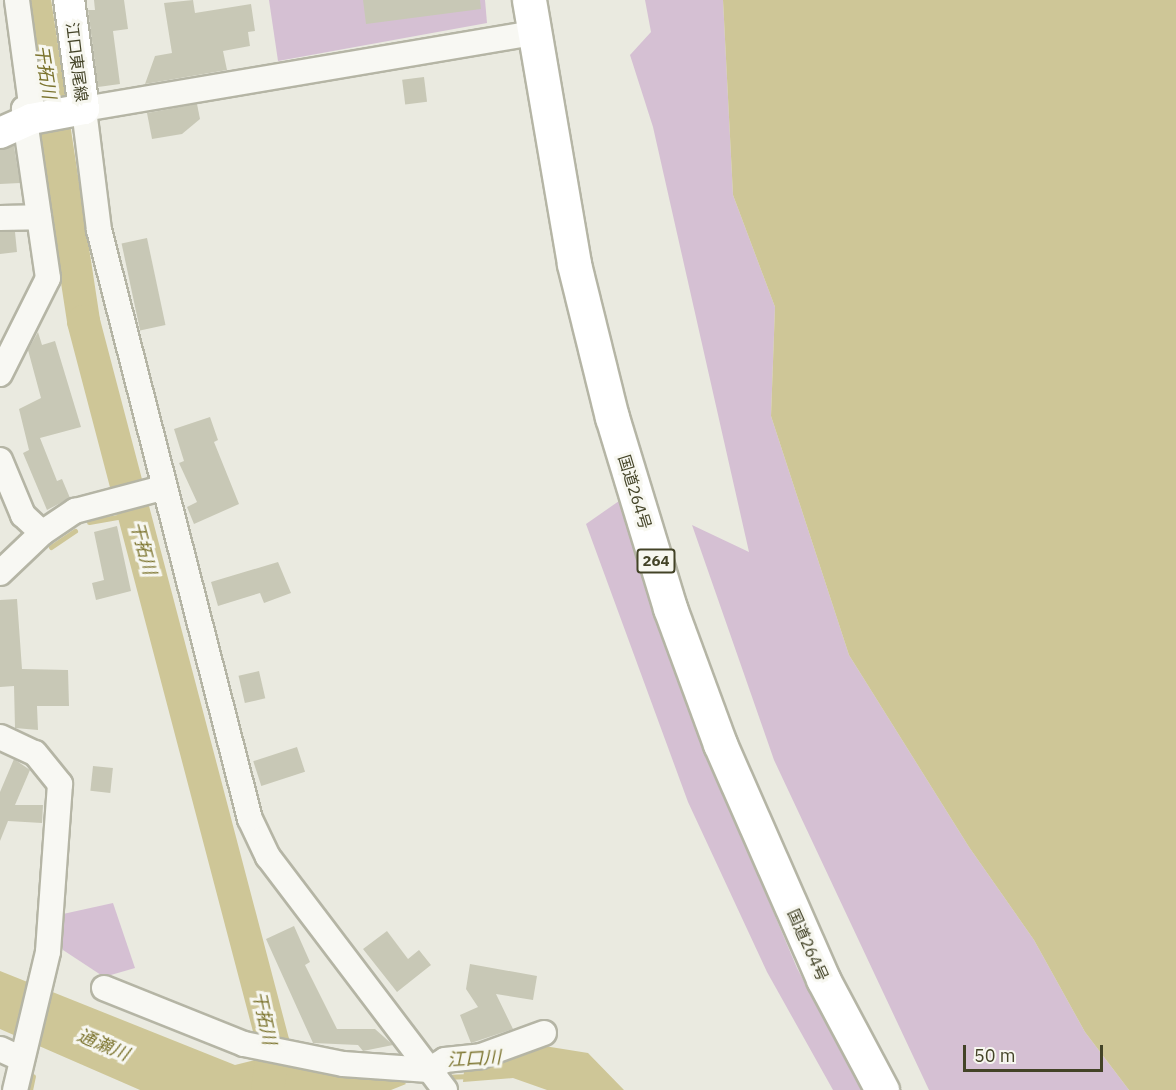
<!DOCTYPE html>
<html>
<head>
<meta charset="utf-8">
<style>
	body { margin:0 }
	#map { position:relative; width:1176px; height:1090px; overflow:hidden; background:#eaeae0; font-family:"IBM Plex Sans","Noto Sans JP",sans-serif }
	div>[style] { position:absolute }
	.green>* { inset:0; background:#d5c0d3 }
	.water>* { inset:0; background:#cec697 }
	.stream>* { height:5px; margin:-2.5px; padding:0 2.5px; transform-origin:2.5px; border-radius:2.5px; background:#cec697 }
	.river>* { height:33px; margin:-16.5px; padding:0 16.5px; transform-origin:16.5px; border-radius:16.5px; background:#cec697 }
	.building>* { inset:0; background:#c8c8b6; transform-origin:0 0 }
	.roads { filter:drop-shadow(2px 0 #b5b5a5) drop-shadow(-2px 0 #b5b5a5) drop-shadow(0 2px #b5b5a5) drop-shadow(0 -2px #b5b5a5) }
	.minor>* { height:24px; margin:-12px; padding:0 12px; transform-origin:12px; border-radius:12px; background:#f8f8f3 }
	.major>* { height:30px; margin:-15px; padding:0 15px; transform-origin:15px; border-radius:15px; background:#fff }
	.highway>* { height:33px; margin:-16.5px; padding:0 16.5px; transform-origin:16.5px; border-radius:16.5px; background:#fff }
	span { translate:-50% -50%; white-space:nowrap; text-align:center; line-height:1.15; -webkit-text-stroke:6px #f7f7f0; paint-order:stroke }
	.shield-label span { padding:2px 4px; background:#f7f7f0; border:2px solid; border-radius:4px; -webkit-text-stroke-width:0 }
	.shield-label { font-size:15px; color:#434327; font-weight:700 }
	.street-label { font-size:16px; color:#434327 }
	.water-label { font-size:18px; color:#7b732d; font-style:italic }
	.scale { position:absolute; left:963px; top:1045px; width:140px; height:27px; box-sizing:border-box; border:3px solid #434327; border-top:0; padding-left:8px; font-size:18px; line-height:21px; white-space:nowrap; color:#434327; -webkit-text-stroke:4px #f7f7f0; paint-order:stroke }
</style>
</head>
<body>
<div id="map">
	<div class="green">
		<div style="clip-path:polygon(269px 0,485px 0,487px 23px,278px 61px)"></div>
		<div style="clip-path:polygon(645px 0,723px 0,733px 195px,775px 307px,771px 416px,849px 655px,969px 847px,1034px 940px,1085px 1032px,1129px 1090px,929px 1090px,774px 760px,692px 525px,749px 552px,653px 127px,630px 55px,651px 32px)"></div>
		<div style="clip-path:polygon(619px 501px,708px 757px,797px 968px,861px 1090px,833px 1090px,767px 972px,688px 802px,586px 524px)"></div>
		<div style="clip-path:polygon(113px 903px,135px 968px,104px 977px,63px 950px,58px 930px,63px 914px)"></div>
	</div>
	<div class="water">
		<div style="clip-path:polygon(723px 0,1176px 0,1176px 1090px,1129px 1090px,1085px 1032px,1034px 940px,969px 847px,849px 655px,771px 416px,775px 307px,733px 195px)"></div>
		<div style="clip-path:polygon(0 971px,235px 1065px,259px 1059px,312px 1071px,392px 1068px,406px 1084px,391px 1090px,140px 1090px,0 1029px)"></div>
		<div style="clip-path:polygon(538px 1045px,588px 1053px,624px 1090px,547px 1090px,513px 1078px,463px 1082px,464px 1071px,493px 1066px)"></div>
	</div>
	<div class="stream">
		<div style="left:89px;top:522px;width:46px;rotate:-10.1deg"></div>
		<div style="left:51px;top:547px;width:29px;rotate:-34deg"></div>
		<div style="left:444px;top:1077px;width:27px;rotate:-2deg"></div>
		<div style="left:30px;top:1090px;width:14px;rotate:-78deg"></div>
	</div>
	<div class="river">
		<div style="left:34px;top:0;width:325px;rotate:81.3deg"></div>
		<div style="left:83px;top:321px;width:748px;rotate:75.28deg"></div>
		<div style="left:273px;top:1044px;width:46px;rotate:97.4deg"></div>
	</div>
	<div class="building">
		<div style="clip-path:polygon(94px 0,124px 0,128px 29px,113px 31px,120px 84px,98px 87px,88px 10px,95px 10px)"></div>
		<div style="clip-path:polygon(193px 0,195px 13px,251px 4px,255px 31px,248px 32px,250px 46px,223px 51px,227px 70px,145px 84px,155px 56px,172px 53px,164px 3px)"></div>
		<div style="clip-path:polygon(363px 0,480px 0,481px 9px,366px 24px)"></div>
		<div style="left:424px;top:77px;width:25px;height:22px;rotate:83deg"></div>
		<div style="clip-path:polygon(197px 104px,200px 119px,182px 134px,152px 139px,147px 113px)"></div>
		<div style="clip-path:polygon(14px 146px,20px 183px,0 184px,0 150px)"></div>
		<div style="clip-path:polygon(0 232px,15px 232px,17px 252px,0 254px)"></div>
		<div style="left:147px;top:238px;width:89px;height:26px;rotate:78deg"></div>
		<div style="clip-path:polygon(38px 332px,42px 345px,55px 341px,81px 427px,40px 438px,57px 481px,62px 479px,70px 498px,47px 510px,23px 453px,29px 450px,19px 409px,41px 398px,28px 350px)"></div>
		<div style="clip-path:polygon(210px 417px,218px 440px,214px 442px,239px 504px,194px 524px,187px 507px,197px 502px,179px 463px,184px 461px,174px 429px)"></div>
		<div style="clip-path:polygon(117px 526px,131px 591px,96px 600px,92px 583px,104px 580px,94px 532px)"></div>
		<div style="clip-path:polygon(278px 562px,291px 593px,264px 603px,260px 593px,218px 606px,211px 582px)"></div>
		<div style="clip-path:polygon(17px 599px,22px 669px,68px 670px,69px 706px,37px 706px,38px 730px,15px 728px,14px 686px,0 687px,0 600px)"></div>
		<div style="left:259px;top:671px;width:28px;height:21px;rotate:77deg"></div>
		<div style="left:297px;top:747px;width:26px;height:46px;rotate:72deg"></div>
		<div style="clip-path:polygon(14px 759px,30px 770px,15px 805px,43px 805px,42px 823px,8px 821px,0 841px,0 792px)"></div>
		<div style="left:93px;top:766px;width:20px;height:25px;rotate:6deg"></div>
		<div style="clip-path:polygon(294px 926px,310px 962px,305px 965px,337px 1029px,375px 1029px,393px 1045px,363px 1051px,358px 1045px,313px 1043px,266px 939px)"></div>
		<div style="clip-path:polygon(387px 931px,408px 959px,419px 950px,431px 965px,397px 992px,363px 949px)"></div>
		<div style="clip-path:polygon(470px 964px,537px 976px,533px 1000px,496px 994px,513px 1029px,471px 1043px,460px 1015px,478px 1007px,466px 989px)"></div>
	</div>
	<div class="roads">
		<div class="minor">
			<div style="left:0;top:218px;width:39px;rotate:-1deg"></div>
			<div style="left:0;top:374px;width:107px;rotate:-63.4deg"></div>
			<div style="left:48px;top:278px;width:159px;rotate:-98.3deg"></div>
			<div style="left:25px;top:121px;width:12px;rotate:-95deg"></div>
			<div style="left:24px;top:109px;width:9px;rotate:-36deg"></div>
			<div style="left:31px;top:104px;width:105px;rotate:-97.7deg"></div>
			<div style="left:0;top:460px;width:60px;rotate:67.3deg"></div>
			<div style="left:23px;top:515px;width:26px;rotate:43deg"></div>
			<div style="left:0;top:573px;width:58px;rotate:-43.6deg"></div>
			<div style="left:42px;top:533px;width:40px;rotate:-34deg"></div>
			<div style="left:75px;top:511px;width:90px;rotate:-14.8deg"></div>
			<div style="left:0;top:737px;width:38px;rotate:25deg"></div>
			<div style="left:35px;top:753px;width:40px;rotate:51deg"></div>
			<div style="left:60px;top:784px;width:168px;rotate:94.1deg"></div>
			<div style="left:48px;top:952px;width:142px;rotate:103.4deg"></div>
			<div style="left:104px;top:988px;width:151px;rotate:21.8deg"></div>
			<div style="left:244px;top:1044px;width:101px;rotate:11.4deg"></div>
			<div style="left:343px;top:1064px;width:86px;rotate:4deg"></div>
			<div style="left:429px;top:1070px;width:19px;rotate:-32deg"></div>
			<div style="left:445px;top:1060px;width:36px;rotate:-6deg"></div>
			<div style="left:481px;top:1056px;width:67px;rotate:-20.1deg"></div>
			<div style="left:0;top:1049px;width:23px;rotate:25deg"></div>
			<div style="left:445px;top:1090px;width:293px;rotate:-127.2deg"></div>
			<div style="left:268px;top:857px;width:42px;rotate:-115.3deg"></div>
			<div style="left:250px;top:819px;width:608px;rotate:-104.38deg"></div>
			<div style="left:99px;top:230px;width:122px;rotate:-97.1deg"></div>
			<div style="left:84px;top:109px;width:454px;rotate:-9.6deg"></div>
		</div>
		<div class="major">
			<div style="left:0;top:133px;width:34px;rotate:-24deg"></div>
			<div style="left:31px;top:119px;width:54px;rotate:-10.7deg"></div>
			<div style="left:84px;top:109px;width:110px;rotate:-97.8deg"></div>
		</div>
		<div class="highway">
			<div style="left:529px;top:0;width:268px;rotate:80.3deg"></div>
			<div style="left:574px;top:264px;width:158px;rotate:76.1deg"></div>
			<div style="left:612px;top:417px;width:200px;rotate:73.1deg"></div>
			<div style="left:670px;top:608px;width:145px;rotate:69.8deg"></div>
			<div style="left:720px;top:744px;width:257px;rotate:66.3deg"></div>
			<div style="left:823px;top:979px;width:126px;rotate:62deg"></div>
		</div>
	</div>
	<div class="shield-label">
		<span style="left:656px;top:561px">264</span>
	</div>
	<div class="street-label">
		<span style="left:77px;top:62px;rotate:83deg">江口東尾線</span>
		<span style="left:635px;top:492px;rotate:73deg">国道264号</span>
		<span style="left:808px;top:945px;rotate:66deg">国道264号</span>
	</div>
	<div class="water-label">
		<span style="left:45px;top:72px;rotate:81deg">干拓川</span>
		<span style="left:143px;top:548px;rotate:75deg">干拓川</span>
		<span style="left:264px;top:1018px;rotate:78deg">干拓川</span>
		<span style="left:103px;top:1045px;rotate:23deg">通瀬川</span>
		<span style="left:474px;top:1059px;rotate:-3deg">江口川</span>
	</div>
	<div class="scale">50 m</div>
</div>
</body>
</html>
